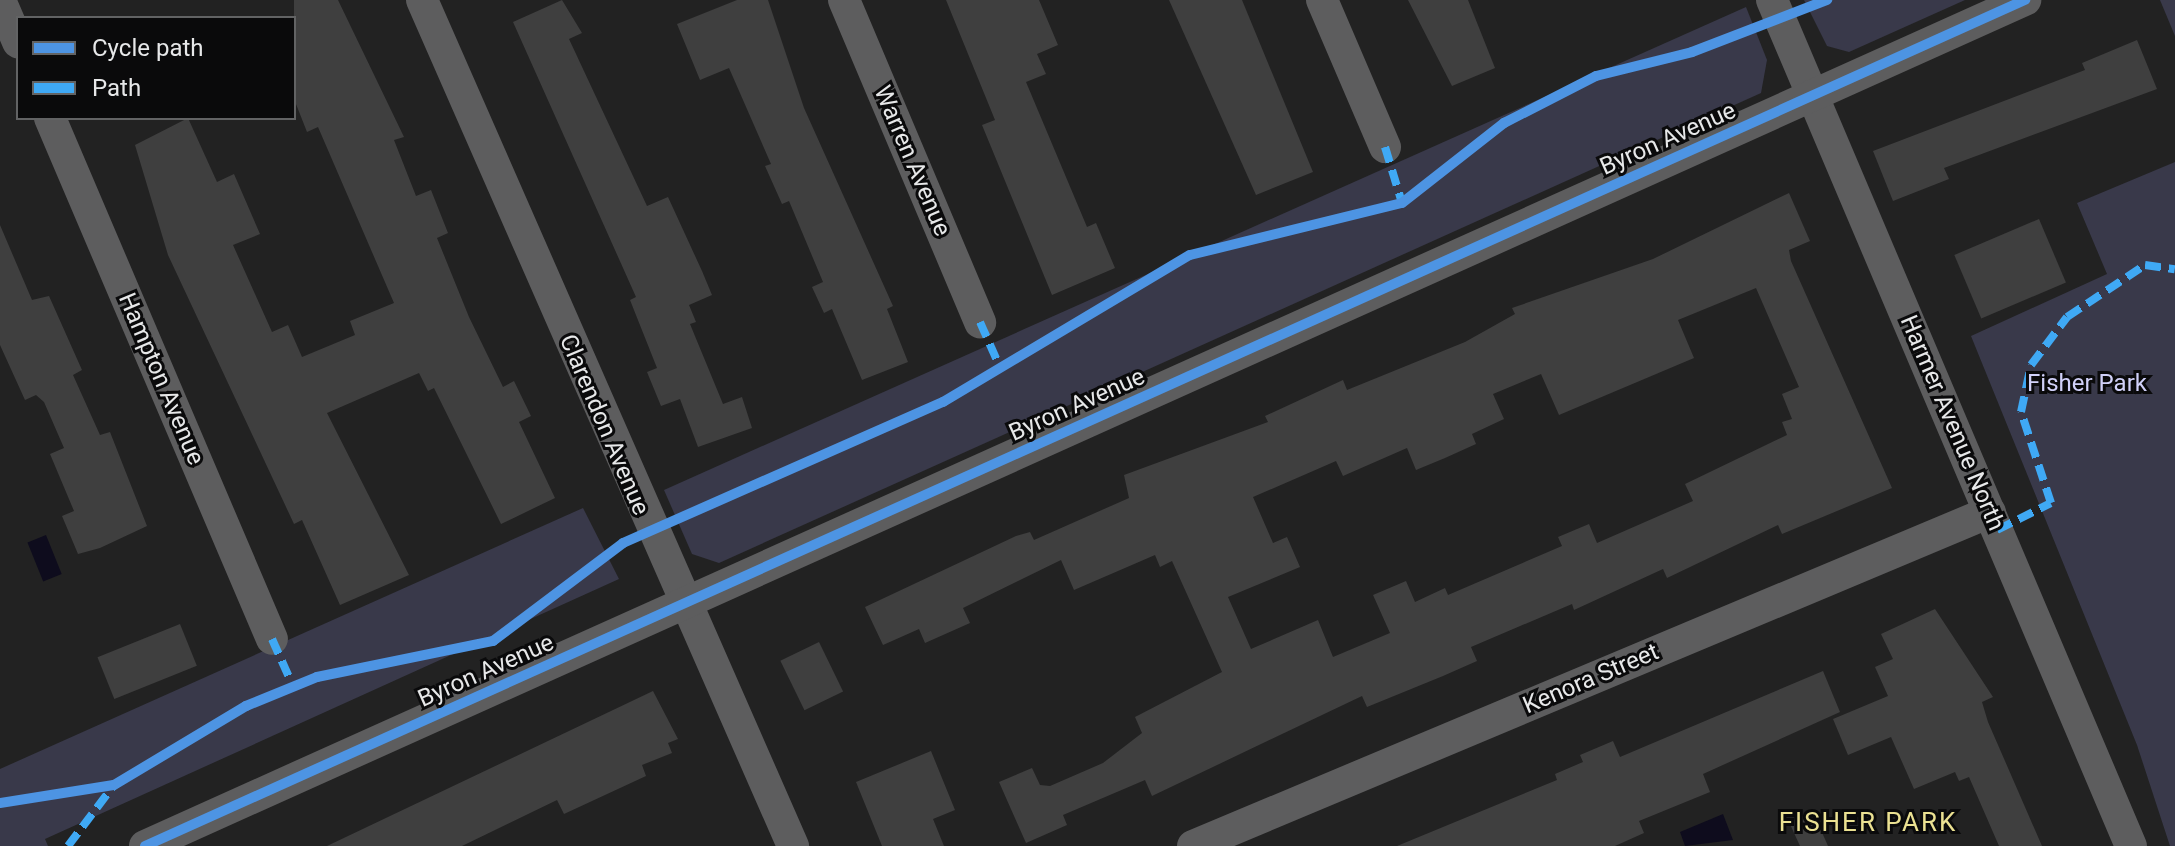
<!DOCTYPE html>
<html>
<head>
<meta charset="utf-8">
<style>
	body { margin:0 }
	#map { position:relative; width:2175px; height:846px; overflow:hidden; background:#222; font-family:Roboto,sans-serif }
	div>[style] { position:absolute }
	.green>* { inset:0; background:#39394a }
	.water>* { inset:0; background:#0e0c1d; transform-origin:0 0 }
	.building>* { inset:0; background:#3f3f3f; transform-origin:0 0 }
	.minor>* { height:32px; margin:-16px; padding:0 16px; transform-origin:16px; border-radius:16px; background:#5d5d5e }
	.quiet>* { height:8px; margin-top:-4px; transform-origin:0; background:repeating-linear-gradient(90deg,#3fa9f5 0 16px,transparent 0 24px) }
	.cycleway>* { height:10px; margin:-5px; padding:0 5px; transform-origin:5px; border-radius:5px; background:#4d94e3 }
	span { translate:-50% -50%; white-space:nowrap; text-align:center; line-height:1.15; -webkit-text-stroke:6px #0a0a0b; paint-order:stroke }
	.street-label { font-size:24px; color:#e7e8e9 }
	.park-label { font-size:24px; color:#d1d1f9 }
	.neighbourhood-label { font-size:26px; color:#ebe192; letter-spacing:2px }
	.legend { position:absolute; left:16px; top:16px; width:280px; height:104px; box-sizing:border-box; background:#0a0a0b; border:2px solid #626364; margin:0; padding:10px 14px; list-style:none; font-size:24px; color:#e7e8e9 }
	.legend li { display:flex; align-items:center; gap:16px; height:40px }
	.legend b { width:40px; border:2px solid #626364 }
</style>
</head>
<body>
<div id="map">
	<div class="green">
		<div style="clip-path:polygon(1804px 0,1965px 0,1849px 52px,1827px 46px)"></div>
		<div style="clip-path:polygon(2160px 0,2175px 0,2175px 36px)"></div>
		<div style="clip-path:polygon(1746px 7px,1767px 60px,1761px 93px,719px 563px,692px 554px,664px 490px)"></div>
		<div style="clip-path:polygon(2175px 162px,2175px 846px,2170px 846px,2137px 745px,1971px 336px,2107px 274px,2077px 203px)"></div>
		<div style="clip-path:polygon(583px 508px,619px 579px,45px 839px,48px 846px,0 846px,0 769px)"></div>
	</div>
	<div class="water">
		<div style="left:46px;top:535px;width:42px;height:20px;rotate:68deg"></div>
		<div style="clip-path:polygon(1723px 814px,1733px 840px,1685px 846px,1680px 832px)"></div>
	</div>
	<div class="building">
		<div style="clip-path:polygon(294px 0,338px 0,404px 137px,394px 140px,416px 196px,431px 190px,448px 233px,437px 238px,469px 317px,503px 387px,514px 381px,531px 416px,519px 422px,555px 498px,501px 524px,434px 388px,428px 391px,419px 373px,327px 413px,409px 575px,340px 605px,302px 520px,294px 524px,168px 255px,135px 145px,188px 118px,217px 182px,234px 174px,260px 234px,233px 245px,272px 332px,288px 325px,302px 357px,355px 335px,350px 321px,394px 303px,318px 127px,307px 132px,294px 99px)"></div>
		<div style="clip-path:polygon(562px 0,582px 33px,569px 39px,647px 206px,668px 197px,702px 271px,712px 295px,689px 305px,696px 322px,690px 324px,723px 404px,742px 397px,752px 428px,698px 447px,680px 399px,661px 406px,647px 372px,657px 368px,630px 300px,636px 297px,513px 22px)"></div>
		<div style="clip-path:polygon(737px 0,768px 0,804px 108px,893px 306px,887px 309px,908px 362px,862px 380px,832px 309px,824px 313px,812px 287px,823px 282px,789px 201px,782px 204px,765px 166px,771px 164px,729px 68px,700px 80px,677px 24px)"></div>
		<div style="clip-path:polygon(946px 0,1039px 0,1058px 45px,1037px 54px,1046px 74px,1026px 82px,1087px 227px,1096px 223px,1115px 268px,1052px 295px,982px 125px,995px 120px)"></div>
		<div style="clip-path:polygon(1169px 0,1242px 0,1313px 172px,1256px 195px)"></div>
		<div style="clip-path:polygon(1408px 0,1468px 0,1495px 68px,1452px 86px)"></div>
		<div style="clip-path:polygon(2137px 40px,2157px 89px,1944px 168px,1949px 179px,1893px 201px,1873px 151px,2085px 70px,2082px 63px)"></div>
		<div style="clip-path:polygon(evenodd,1789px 193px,1810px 241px,1789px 250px,1791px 261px,1892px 488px,1782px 534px,1778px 525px,1667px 578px,1663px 569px,1574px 610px,1572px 604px,1471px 647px,1477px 661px,1443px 676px,1367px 707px,1362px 696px,1152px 796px,1145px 780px,1063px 815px,1067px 825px,1026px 843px,999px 782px,1032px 768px,1040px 785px,1050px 786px,1103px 763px,1142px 733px,1135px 717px,1222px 672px,1172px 561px,1160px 567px,1155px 555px,1074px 590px,1061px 560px,963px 608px,970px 623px,925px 643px,919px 629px,883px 645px,865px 607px,1016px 536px,1030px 532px,1034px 540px,1129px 498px,1124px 475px,1268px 422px,1265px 416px,1343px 380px,1347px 390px,1465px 342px,1515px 314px,1512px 308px,1653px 259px,1789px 193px,1756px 288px,1799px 387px,1782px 394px,1792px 419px,1782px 422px,1787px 435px,1685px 484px,1693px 501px,1597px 543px,1589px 524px,1558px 537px,1562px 546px,1448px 595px,1445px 588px,1415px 602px,1406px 581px,1373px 595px,1390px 633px,1333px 657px,1318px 620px,1251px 649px,1228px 597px,1300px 567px,1287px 537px,1273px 543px,1253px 497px,1336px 461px,1343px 476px,1407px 448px,1416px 470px,1445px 458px,1476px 444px,1472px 434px,1504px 419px,1493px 394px,1541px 374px,1559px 415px,1694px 358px,1678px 320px,1756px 288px)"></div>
		<div style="left:2039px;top:219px;width:69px;height:92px;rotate:67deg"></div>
		<div style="clip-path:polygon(0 225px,32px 300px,49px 296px,82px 370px,73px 375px,100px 435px,110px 432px,147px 526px,100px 548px,78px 554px,62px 516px,74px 511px,50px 454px,64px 448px,44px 402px,36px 395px,25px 400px,0 345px)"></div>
		<div style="clip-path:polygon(1935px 609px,1993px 697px,1982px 702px,1988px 722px,2042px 846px,1999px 846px,1969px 777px,1959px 781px,1955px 772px,1914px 789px,1891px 737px,1848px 755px,1833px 719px,1888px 696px,1875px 667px,1893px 659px,1881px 634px)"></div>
		<div style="left:180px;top:624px;width:45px;height:89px;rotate:68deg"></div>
		<div style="left:819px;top:642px;width:55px;height:43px;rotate:64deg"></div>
		<div style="clip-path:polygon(1823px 671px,1840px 712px,1703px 774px,1710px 792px,1639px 821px,1644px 833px,1615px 846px,1397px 846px,1557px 780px,1555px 774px,1583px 762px,1580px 755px,1613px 741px,1620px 757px)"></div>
		<div style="clip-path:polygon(653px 691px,678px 739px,668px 743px,672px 753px,642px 765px,646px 776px,564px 814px,557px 800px,462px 846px,327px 846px)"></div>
		<div style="clip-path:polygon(931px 751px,955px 810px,933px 819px,944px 846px,882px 846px,856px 782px)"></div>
		<div style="clip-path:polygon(1813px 812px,1828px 846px,1800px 846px,1789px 822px)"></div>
	</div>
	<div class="minor">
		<div style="left:0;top:0;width:46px;rotate:66.8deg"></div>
		<div style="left:422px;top:0;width:924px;rotate:66.32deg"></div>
		<div style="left:844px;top:0;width:350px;rotate:67.1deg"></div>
		<div style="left:1322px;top:0;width:160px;rotate:66.8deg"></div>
		<div style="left:1772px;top:0;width:919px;rotate:67.01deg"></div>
		<div style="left:50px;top:118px;width:566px;rotate:66.92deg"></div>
		<div style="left:145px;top:846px;width:2062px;rotate:-24.23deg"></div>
		<div style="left:1193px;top:846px;width:864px;rotate:-22.74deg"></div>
	</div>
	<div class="quiet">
		<div style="left:1385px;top:147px;width:59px;rotate:73.1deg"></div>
		<div style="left:980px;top:322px;width:47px;rotate:66.2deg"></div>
		<div style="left:1997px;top:530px;width:60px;rotate:-26.6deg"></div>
		<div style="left:2051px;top:503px;width:96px;rotate:-108.2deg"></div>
		<div style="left:2021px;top:412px;width:48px;rotate:-78deg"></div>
		<div style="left:2031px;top:365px;width:60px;rotate:-53.1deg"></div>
		<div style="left:2067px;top:317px;width:94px;rotate:-33.7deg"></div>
		<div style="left:2145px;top:265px;width:30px;rotate:8deg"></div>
		<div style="left:272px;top:639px;width:51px;rotate:65.9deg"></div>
		<div style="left:68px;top:846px;width:76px;rotate:-53deg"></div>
	</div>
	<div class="cycleway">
		<div style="left:0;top:803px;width:115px;rotate:-9deg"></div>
		<div style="left:114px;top:785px;width:154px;rotate:-30.9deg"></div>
		<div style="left:246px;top:706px;width:77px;rotate:-22.2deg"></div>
		<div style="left:317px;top:677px;width:180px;rotate:-11.6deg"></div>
		<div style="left:493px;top:641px;width:163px;rotate:-37deg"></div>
		<div style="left:623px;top:543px;width:350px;rotate:-23.8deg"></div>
		<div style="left:943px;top:402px;width:287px;rotate:-30.8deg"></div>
		<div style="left:1190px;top:255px;width:218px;rotate:-13.8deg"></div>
		<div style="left:1402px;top:203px;width:130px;rotate:-38.1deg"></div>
		<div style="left:1504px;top:123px;width:103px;rotate:-27.1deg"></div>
		<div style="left:1596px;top:76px;width:99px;rotate:-14deg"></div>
		<div style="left:1692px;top:52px;width:145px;rotate:-21.1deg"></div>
		<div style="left:145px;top:846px;width:2062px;rotate:-24.23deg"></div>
	</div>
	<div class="street-label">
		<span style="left:1668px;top:139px;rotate:-24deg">Byron Avenue</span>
		<span style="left:912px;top:161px;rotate:67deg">Warren Avenue</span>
		<span style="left:161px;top:379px;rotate:67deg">Hampton Avenue</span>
		<span style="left:1077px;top:405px;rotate:-24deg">Byron Avenue</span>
		<span style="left:1952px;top:423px;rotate:67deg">Harmer Avenue North</span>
		<span style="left:604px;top:425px;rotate:67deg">Clarendon Avenue</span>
		<span style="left:486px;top:671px;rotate:-24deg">Byron Avenue</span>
		<span style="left:1591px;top:679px;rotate:-23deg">Kenora Street</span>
	</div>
	<div class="park-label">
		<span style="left:2087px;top:384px">Fisher Park</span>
	</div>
	<div class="neighbourhood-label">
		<span style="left:1868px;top:823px">FISHER PARK</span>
	</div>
	<ul class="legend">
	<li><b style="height:10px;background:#4d94e3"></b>Cycle path</li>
	<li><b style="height:10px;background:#3fa9f5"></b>Path</li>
	</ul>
</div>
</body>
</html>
